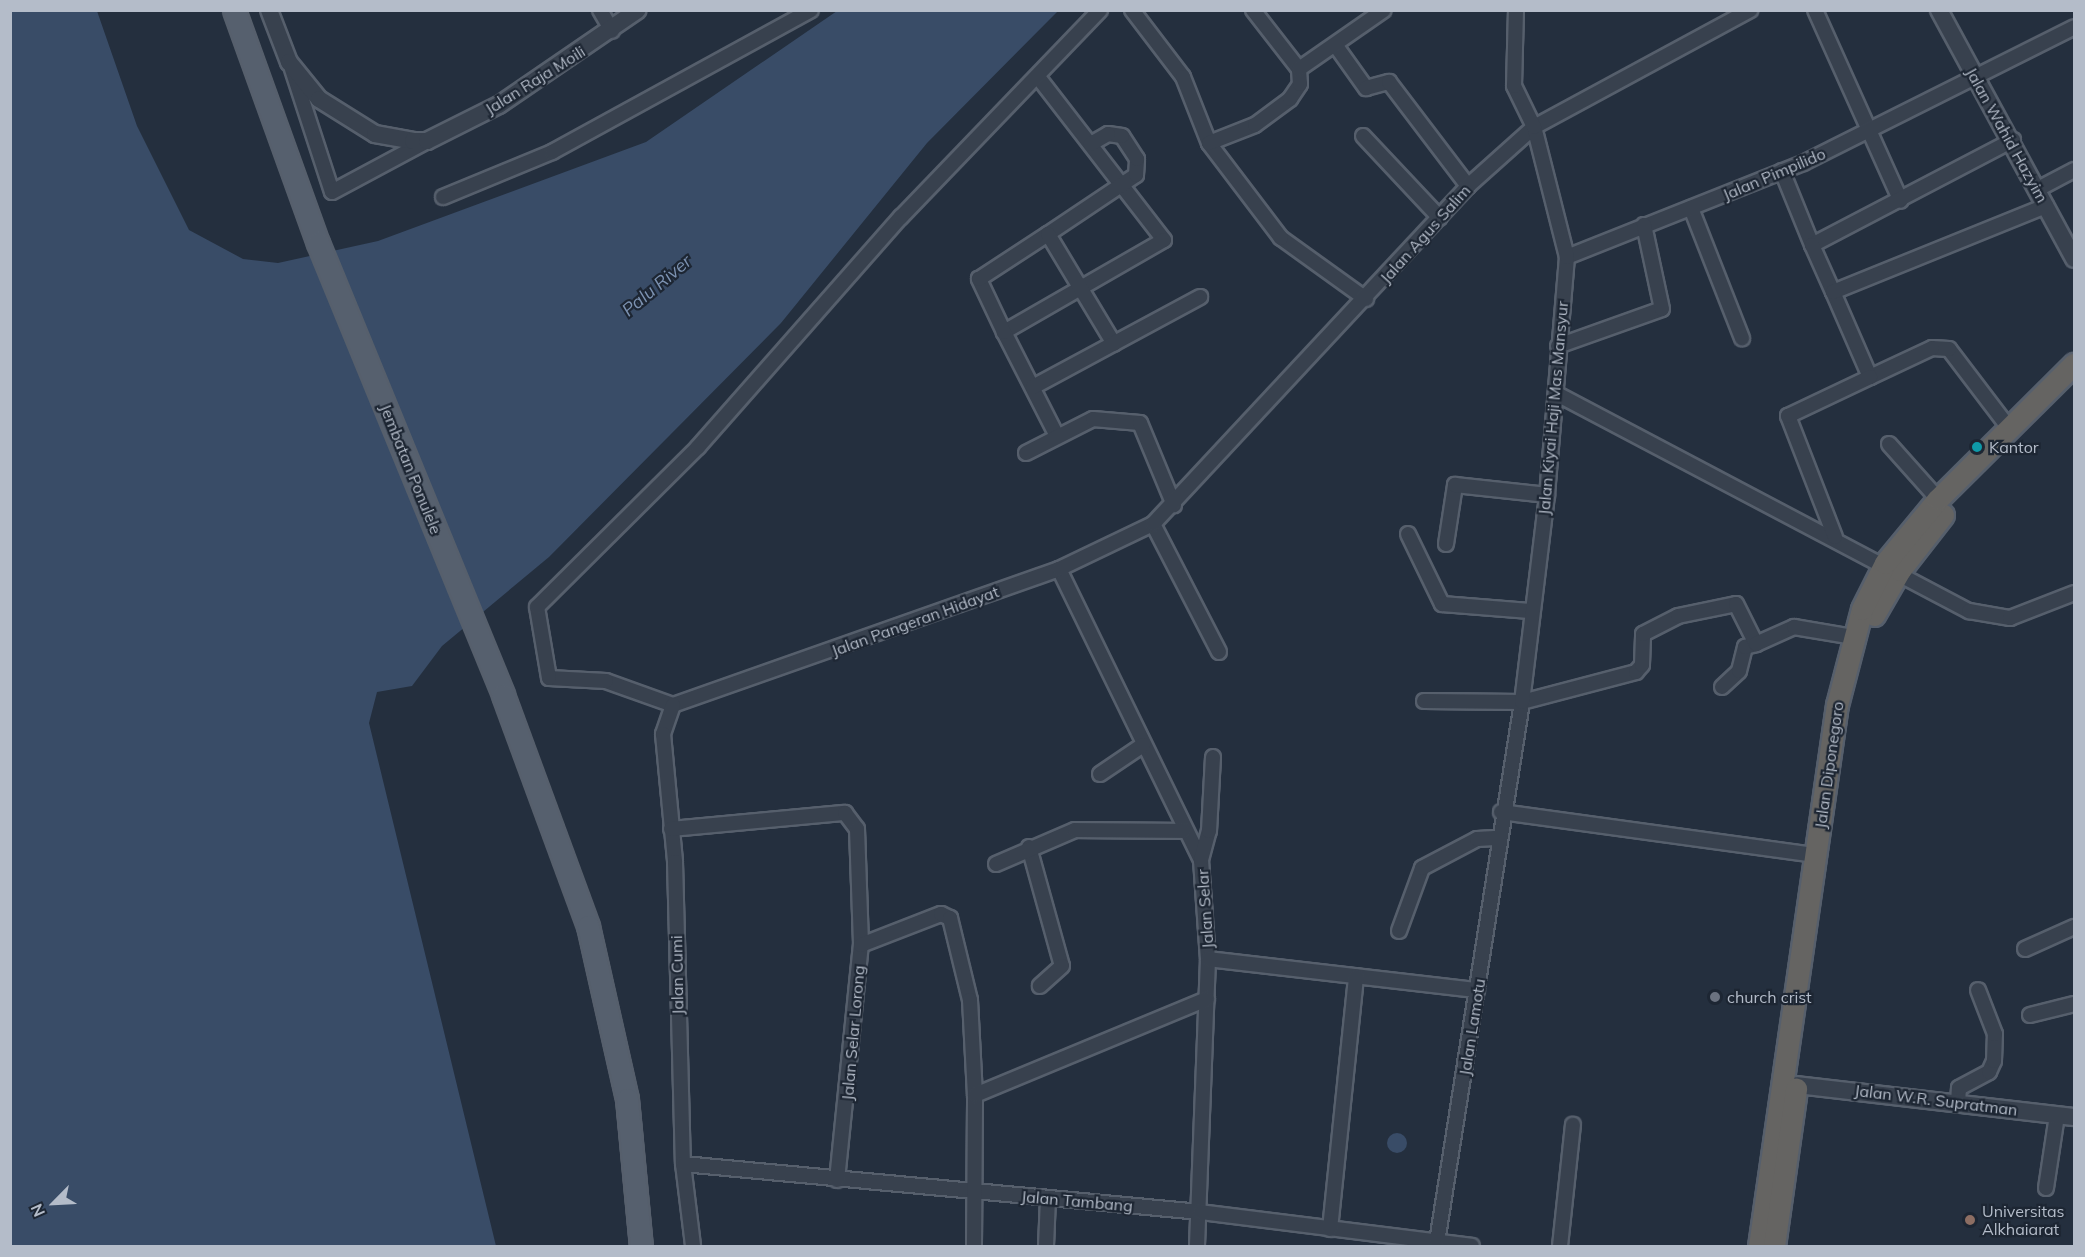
<!DOCTYPE html>
<html>
<head>
<meta charset="utf-8">
<style>
	body { margin:0 }
	#map { position:relative; width:2085px; height:1257px; overflow:hidden; background:#242f3e; font-family:Mulish,sans-serif }
	div>[style] { position:absolute }
	.water>* { inset:0; background:#394c67 }
	.round { border-radius:50% }
	.roads { filter:drop-shadow(2px 0 #565f6c) drop-shadow(-2px 0 #565f6c) drop-shadow(0 2px #565f6c) drop-shadow(0 -2px #565f6c) }
	.minor>* { height:14px; margin:-7px; padding:0 7px; transform-origin:7px; border-radius:7px; background:#38414e }
	.tertiary>* { height:16px; margin:-8px; padding:0 8px; transform-origin:8px; border-radius:8px; background:#38414e }
	.primary>* { height:21px; margin:-10.5px; padding:0 10.5px; transform-origin:10.5px; border-radius:10.5px; background:#56606e }
	.trunk>* { height:21px; margin:-10.5px; padding:0 10.5px; transform-origin:10.5px; border-radius:10.5px; background:#656462 }
	.dots>* { width:16px; height:16px; translate:-50% -50%; box-sizing:border-box; border:3px solid #1d2633; border-radius:50% }
	span { translate:-50% -50%; white-space:nowrap; text-align:center; line-height:1.15; -webkit-text-stroke:4.5px #1d2633; paint-order:stroke }
	.street-label { font-size:16px; color:#b4bcc9 }
	.poi-label { font-size:16px; color:#b4bcc9 }
	.left { translate:0 -50%; text-align:left }
	.water-label { font-size:18px; color:#7c92b1; font-style:italic }
	.frame { position:absolute; inset:0; border:12px solid #b4bcc9; pointer-events:none }
	.north { position:absolute; left:24px; top:1173px; width:60px; height:60px; -webkit-text-stroke:4px #1d2633; paint-order:stroke; rotate:246deg; font-size:16px; font-weight:700; line-height:24px; text-align:center; color:#b4bcc9 }
	.north::after { content:''; display:block; margin:auto; width:21px; height:27px; background:#b4bcc9; clip-path:polygon(50% 0,100% 100%,50% 72%,0 100%) }
</style>
</head>
<body>
<div id="map">
	<div class="water">
		<div style="clip-path:polygon(10px 11px,97px 11px,137px 126px,189px 230px,243px 259px,278px 263px,378px 241px,646px 142px,837px 11px,1058px 11px,927px 143px,781px 323px,549px 557px,442px 646px,412px 686px,377px 692px,369px 723px,496px 1246px,11px 1246px)"></div>
		<div class="round" style="left:1387px;top:1133px;width:20px;height:20px"></div>
	</div>
	<div class="roads">
		<div class="minor">
			<div style="left:600px;top:10px;width:24px;rotate:60deg"></div>
			<div style="left:1132px;top:10px;width:84px;rotate:52.7deg"></div>
			<div style="left:1183px;top:77px;width:71px;rotate:68.5deg"></div>
			<div style="left:1253px;top:10px;width:75px;rotate:52.1deg"></div>
			<div style="left:1815px;top:10px;width:209px;rotate:65.8deg"></div>
			<div style="left:1336px;top:46px;width:52px;rotate:54.5deg"></div>
			<div style="left:1366px;top:88px;width:24px;rotate:-15deg"></div>
			<div style="left:1389px;top:82px;width:131px;rotate:52.8deg"></div>
			<div style="left:292px;top:69px;width:129px;rotate:72deg"></div>
			<div style="left:332px;top:192px;width:108px;rotate:-28.2deg"></div>
			<div style="left:1038px;top:77px;width:206px;rotate:52.3deg"></div>
			<div style="left:1164px;top:240px;width:185px;rotate:150.1deg"></div>
			<div style="left:1004px;top:332px;width:114px;rotate:63deg"></div>
			<div style="left:1363px;top:136px;width:112px;rotate:46.8deg"></div>
			<div style="left:1782px;top:171px;width:80px;rotate:67.9deg"></div>
			<div style="left:1812px;top:245px;width:227px;rotate:-27.6deg"></div>
			<div style="left:2038px;top:189px;width:41px;rotate:-27.8deg"></div>
			<div style="left:443px;top:197px;width:118px;rotate:-22.4deg"></div>
			<div style="left:552px;top:152px;width:295px;rotate:-28.7deg"></div>
			<div style="left:1691px;top:208px;width:140px;rotate:68.6deg"></div>
			<div style="left:1048px;top:234px;width:106px;rotate:-33.8deg"></div>
			<div style="left:1136px;top:175px;width:16px;rotate:-86deg"></div>
			<div style="left:1137px;top:159px;width:27px;rotate:-123deg"></div>
			<div style="left:1122px;top:136px;width:14px;rotate:-172deg"></div>
			<div style="left:1108px;top:134px;width:20px;rotate:150deg"></div>
			<div style="left:1812px;top:245px;width:51px;rotate:65.9deg"></div>
			<div style="left:1567px;top:257px;width:254px;rotate:-21.7deg"></div>
			<div style="left:1803px;top:163px;width:303px;rotate:-26.6deg"></div>
			<div style="left:1366px;top:299px;width:105px;rotate:-144.3deg"></div>
			<div style="left:1281px;top:238px;width:119px;rotate:-127.2deg"></div>
			<div style="left:1209px;top:143px;width:49px;rotate:-21.4deg"></div>
			<div style="left:1255px;top:125px;width:44px;rotate:-36.6deg"></div>
			<div style="left:1290px;top:99px;width:18px;rotate:-56deg"></div>
			<div style="left:1300px;top:84px;width:15px;rotate:-94deg"></div>
			<div style="left:1299px;top:69px;width:103px;rotate:-34.8deg"></div>
			<div style="left:1004px;top:332px;width:59px;rotate:-115.3deg"></div>
			<div style="left:979px;top:279px;width:82px;rotate:-33.1deg"></div>
			<div style="left:1048px;top:234px;width:128px;rotate:59deg"></div>
			<div style="left:1558px;top:346px;width:110px;rotate:-19.6deg"></div>
			<div style="left:1662px;top:309px;width:86px;rotate:-102.1deg"></div>
			<div style="left:1033px;top:387px;width:190px;rotate:-28.3deg"></div>
			<div style="left:1557px;top:394px;width:466px;rotate:27.8deg"></div>
			<div style="left:1969px;top:611px;width:42px;rotate:9.7deg"></div>
			<div style="left:2010px;top:618px;width:69px;rotate:-21.3deg"></div>
			<div style="left:2009px;top:428px;width:99px;rotate:-127.2deg"></div>
			<div style="left:1949px;top:349px;width:17px;rotate:-177deg"></div>
			<div style="left:1932px;top:348px;width:68px;rotate:154.9deg"></div>
			<div style="left:1870px;top:377px;width:93px;rotate:-113.5deg"></div>
			<div style="left:1833px;top:292px;width:230px;rotate:-22deg"></div>
			<div style="left:1889px;top:444px;width:74px;rotate:48.3deg"></div>
			<div style="left:1026px;top:453px;width:75px;rotate:-26.9deg"></div>
			<div style="left:1093px;top:419px;width:47px;rotate:4.9deg"></div>
			<div style="left:1140px;top:423px;width:89px;rotate:67.5deg"></div>
			<div style="left:1153px;top:524px;width:144px;rotate:62.7deg"></div>
			<div style="left:1408px;top:534px;width:78px;rotate:64.1deg"></div>
			<div style="left:1442px;top:604px;width:88px;rotate:4.5deg"></div>
			<div style="left:1835px;top:537px;width:130px;rotate:-111.2deg"></div>
			<div style="left:1788px;top:416px;width:91px;rotate:-25.4deg"></div>
			<div style="left:1446px;top:544px;width:60px;rotate:-81.3deg"></div>
			<div style="left:1455px;top:485px;width:93px;rotate:6.2deg"></div>
			<div style="left:1059px;top:569px;width:324px;rotate:64deg"></div>
			<div style="left:1201px;top:860px;width:99px;rotate:86deg"></div>
			<div style="left:1208px;top:959px;width:287px;rotate:92.2deg"></div>
			<div style="left:1722px;top:687px;width:23px;rotate:-43deg"></div>
			<div style="left:1739px;top:671px;width:25px;rotate:-76deg"></div>
			<div style="left:1745px;top:647px;width:11px;rotate:-15deg"></div>
			<div style="left:1424px;top:701px;width:98px;rotate:0.6deg"></div>
			<div style="left:1522px;top:702px;width:118px;rotate:-14.7deg"></div>
			<div style="left:1636px;top:672px;width:9px;rotate:-49deg"></div>
			<div style="left:1642px;top:665px;width:31px;rotate:-88deg"></div>
			<div style="left:1643px;top:634px;width:39px;rotate:-27deg"></div>
			<div style="left:1678px;top:616px;width:59px;rotate:-11.7deg"></div>
			<div style="left:1736px;top:604px;width:45px;rotate:63.4deg"></div>
			<div style="left:1756px;top:644px;width:42px;rotate:-24.1deg"></div>
			<div style="left:1794px;top:627px;width:61px;rotate:9.5deg"></div>
			<div style="left:673px;top:705px;width:409px;rotate:-19.4deg"></div>
			<div style="left:1059px;top:569px;width:104px;rotate:-25.6deg"></div>
			<div style="left:1153px;top:524px;width:462px;rotate:-47deg"></div>
			<div style="left:1468px;top:186px;width:89px;rotate:-41.8deg"></div>
			<div style="left:1534px;top:127px;width:246px;rotate:-28.4deg"></div>
			<div style="left:673px;top:705px;width:71px;rotate:-160.3deg"></div>
			<div style="left:606px;top:681px;width:57px;rotate:-177deg"></div>
			<div style="left:549px;top:678px;width:72px;rotate:-99.6deg"></div>
			<div style="left:537px;top:607px;width:227px;rotate:-44.8deg"></div>
			<div style="left:698px;top:447px;width:307px;rotate:-48.6deg"></div>
			<div style="left:901px;top:217px;width:287px;rotate:-46.1deg"></div>
			<div style="left:673px;top:705px;width:31px;rotate:109deg"></div>
			<div style="left:663px;top:734px;width:129px;rotate:84.6deg"></div>
			<div style="left:675px;top:862px;width:302px;rotate:88.5deg"></div>
			<div style="left:683px;top:1164px;width:83px;rotate:83deg"></div>
			<div style="left:1100px;top:774px;width:52px;rotate:-34deg"></div>
			<div style="left:1501px;top:812px;width:318px;rotate:7.8deg"></div>
			<div style="left:671px;top:829px;width:175px;rotate:-5.3deg"></div>
			<div style="left:845px;top:813px;width:20px;rotate:53deg"></div>
			<div style="left:857px;top:829px;width:116px;rotate:88deg"></div>
			<div style="left:1029px;top:847px;width:123px;rotate:74.5deg"></div>
			<div style="left:1062px;top:966px;width:30px;rotate:138deg"></div>
			<div style="left:1201px;top:860px;width:30px;rotate:-75deg"></div>
			<div style="left:1209px;top:831px;width:74px;rotate:-86.9deg"></div>
			<div style="left:996px;top:864px;width:86px;rotate:-23.3deg"></div>
			<div style="left:1075px;top:830px;width:109px;rotate:0.5deg"></div>
			<div style="left:1399px;top:931px;width:67px;rotate:-69.9deg"></div>
			<div style="left:1422px;top:868px;width:62px;rotate:-27.8deg"></div>
			<div style="left:1477px;top:839px;width:22px;rotate:-3deg"></div>
			<div style="left:2025px;top:949px;width:54px;rotate:-24.2deg"></div>
			<div style="left:1208px;top:959px;width:271px;rotate:6.6deg"></div>
			<div style="left:2030px;top:1015px;width:45px;rotate:-14deg"></div>
			<div style="left:1958px;top:1102px;width:14px;rotate:-86deg"></div>
			<div style="left:1959px;top:1088px;width:34px;rotate:-28deg"></div>
			<div style="left:1989px;top:1072px;width:12px;rotate:-66deg"></div>
			<div style="left:1994px;top:1061px;width:27px;rotate:-88deg"></div>
			<div style="left:1995px;top:1034px;width:47px;rotate:-111.1deg"></div>
			<div style="left:683px;top:1164px;width:519px;rotate:5.3deg"></div>
			<div style="left:1200px;top:1212px;width:274px;rotate:7.1deg"></div>
			<div style="left:837px;top:1180px;width:236px;rotate:-84.2deg"></div>
			<div style="left:861px;top:945px;width:86px;rotate:-21.2deg"></div>
			<div style="left:941px;top:914px;width:10px;rotate:24deg"></div>
			<div style="left:950px;top:918px;width:84px;rotate:76.3deg"></div>
			<div style="left:970px;top:1000px;width:95px;rotate:87deg"></div>
			<div style="left:2046px;top:1188px;width:74px;rotate:-81.4deg"></div>
			<div style="left:1330px;top:1229px;width:254px;rotate:-84.1deg"></div>
			<div style="left:1437px;top:1242px;width:547px;rotate:-81.05deg"></div>
			<div style="left:1522px;top:702px;width:209px;rotate:-83.1deg"></div>
			<div style="left:1547px;top:495px;width:239px;rotate:-85.2deg"></div>
			<div style="left:1567px;top:257px;width:134px;rotate:-104.2deg"></div>
			<div style="left:1534px;top:127px;width:46px;rotate:-116deg"></div>
			<div style="left:1514px;top:86px;width:76px;rotate:-88.5deg"></div>
			<div style="left:974px;top:1246px;width:151px;rotate:-89.6deg"></div>
			<div style="left:975px;top:1095px;width:251px;rotate:-22.5deg"></div>
			<div style="left:1046px;top:1246px;width:47px;rotate:-87.6deg"></div>
			<div style="left:1560px;top:1246px;width:122px;rotate:-83.9deg"></div>
		</div>
		<div class="tertiary">
			<div style="left:269px;top:10px;width:56px;rotate:69deg"></div>
			<div style="left:289px;top:62px;width:48px;rotate:51deg"></div>
			<div style="left:319px;top:99px;width:66px;rotate:32deg"></div>
			<div style="left:375px;top:134px;width:39px;rotate:10deg"></div>
			<div style="left:413px;top:141px;width:14px"></div>
			<div style="left:427px;top:141px;width:80px;rotate:-26.6deg"></div>
			<div style="left:499px;top:105px;width:168px;rotate:-34.4deg"></div>
			<div style="left:1939px;top:10px;width:283px;rotate:61.5deg"></div>
			<div style="left:1797px;top:1085px;width:279px;rotate:6.6deg"></div>
		</div>
		<div class="primary">
			<div style="left:234px;top:10px;width:248px;rotate:70.2deg"></div>
			<div style="left:318px;top:243px;width:488px;rotate:67.7deg"></div>
			<div style="left:503px;top:695px;width:246px;rotate:69.8deg"></div>
			<div style="left:588px;top:926px;width:177px;rotate:77.3deg"></div>
			<div style="left:627px;top:1099px;width:148px;rotate:84.6deg"></div>
		</div>
		<div class="trunk">
			<div style="left:1874px;top:615px;width:52px;rotate:-60deg"></div>
			<div style="left:1900px;top:570px;width:70px;rotate:-52deg"></div>
			<div style="left:1759px;top:1246px;width:547px;rotate:-81.8deg"></div>
			<div style="left:1837px;top:705px;width:99px;rotate:-75.4deg"></div>
			<div style="left:1862px;top:609px;width:51px;rotate:-63.4deg"></div>
			<div style="left:1885px;top:563px;width:83px;rotate:-50.4deg"></div>
			<div style="left:1938px;top:499px;width:192px;rotate:-44.8deg"></div>
			<div style="left:1774px;top:1246px;width:159px;rotate:-82deg"></div>
		</div>
	</div>
	<div class="dots">
		<div style="left:1977px;top:447px;background:#0f9aa8"></div>
		<div style="left:1715px;top:997px;background:#6b7280"></div>
		<div style="left:1970px;top:1220px;background:#8d6e63"></div>
	</div>
	<div class="street-label">
		<span style="left:535px;top:80px;rotate:-32deg">Jalan Raja Moili</span>
		<span style="left:2007px;top:135px;rotate:61deg">Jalan Wahid Hazyim</span>
		<span style="left:1774px;top:174px;rotate:-23deg">Jalan Pimpilido</span>
		<span style="left:1425px;top:234px;rotate:-48deg">Jalan Agus Salim</span>
		<span style="left:1553px;top:408px;rotate:-85deg">Jalan Kiyai Haji Mas Mansyur</span>
		<span style="left:411px;top:469px;rotate:68deg">Jembatan Ponulele</span>
		<span style="left:915px;top:621px;rotate:-20deg">Jalan Pangeran Hidayat</span>
		<span style="left:1829px;top:765px;rotate:-82deg">Jalan Diponegoro</span>
		<span style="left:1205px;top:909px;rotate:-94deg">Jalan Selar</span>
		<span style="left:677px;top:975px;rotate:-91deg">Jalan Cumi</span>
		<span style="left:1472px;top:1027px;rotate:-81deg">Jalan Lamotu</span>
		<span style="left:853px;top:1033px;rotate:-85deg">Jalan Selar Lorong</span>
		<span style="left:1936px;top:1100px;rotate:7deg">Jalan W.R. Supratman</span>
		<span style="left:1077px;top:1201px;rotate:5deg">Jalan Tambang</span>
	</div>
	<div class="poi-label">
		<span class="left" style="left:1989px;top:447px">Kantor</span>
		<span class="left" style="left:1727px;top:997px">church crist</span>
		<span class="left" style="left:1982px;top:1220px">Universitas<br>Alkhaiarat</span>
	</div>
	<div class="water-label">
		<span style="left:657px;top:286px;rotate:-40deg">Palu River</span>
	</div>
	<div class="frame"></div>
	<div class="north">N</div>
</div>
</body>
</html>
